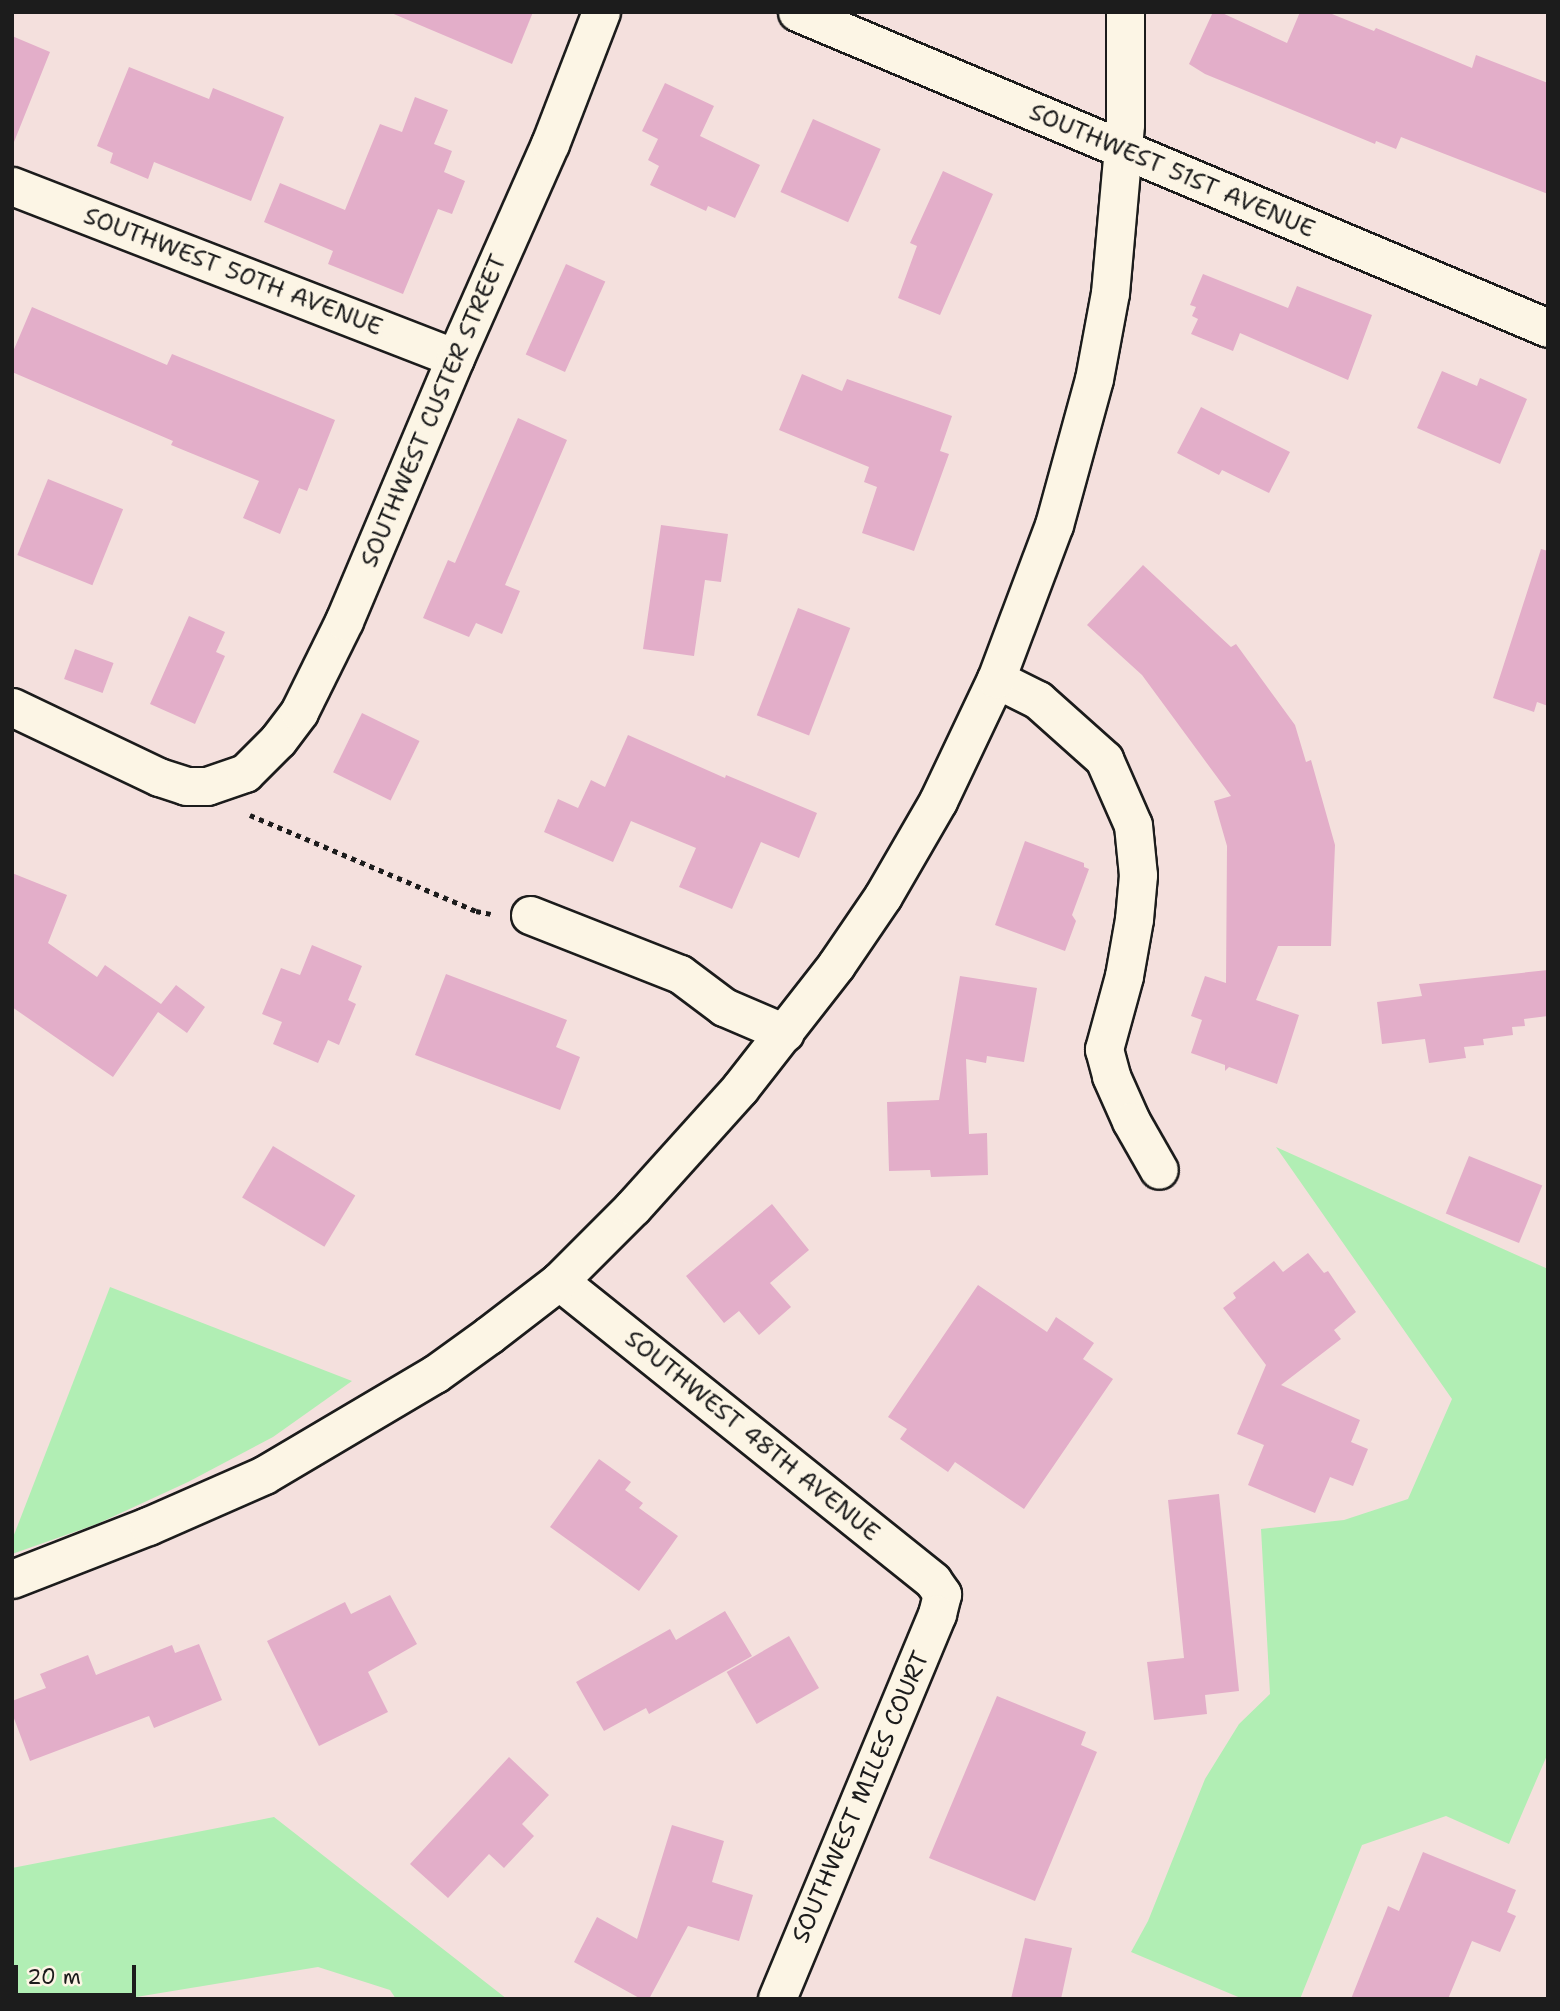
<!DOCTYPE html>
<html>
<head>
<meta charset="utf-8">
<style>
	body { margin:0 }
	#map { position:relative; width:1560px; height:2011px; overflow:hidden; background:#f4e0dd; font-family:"Shantell Sans",sans-serif }
	div>[style] { position:absolute }
	.green>* { inset:0; background:#b1eeb4 }
	.building>* { inset:0; background:#e3aec9; transform-origin:0 0 }
	.path>* { height:4.5px; margin-top:-2.25px; transform-origin:0; background:repeating-linear-gradient(90deg,#1c1c1c 0 5px,transparent 0 10px) }
	.roads { filter:drop-shadow(2px 0 #1c1c1c) drop-shadow(-2px 0 #1c1c1c) drop-shadow(0 2px #1c1c1c) drop-shadow(0 -2px #1c1c1c) }
	.minor>* { height:37px; margin:-18.5px; padding:0 18.5px; transform-origin:18.5px; border-radius:18.5px; background:#fcf5e5 }
	span { translate:-50% -50%; white-space:nowrap; text-align:center; line-height:1.15; -webkit-text-stroke:7px #fcf5e5; paint-order:stroke }
	.street-label { font-size:24px; color:#1c1c1c }
	.frame { position:absolute; inset:0; border:14px solid #1c1c1c; pointer-events:none }
	.scale { position:absolute; left:14px; top:1965px; width:122px; height:32px; box-sizing:border-box; border:4px solid #1c1c1c; border-top:0; padding-left:9px; font-size:21px; line-height:24px; white-space:nowrap; color:#1c1c1c; -webkit-text-stroke:5px #fcf5e5; paint-order:stroke }
</style>
</head>
<body>
<div id="map">
	<div class="green">
		<div style="clip-path:polygon(1276px 1147px,1548px 1269px,1548px 1753px,1509px 1844px,1446px 1816px,1362px 1845px,1300px 1999px,1243px 1999px,1131px 1952px,1148px 1921px,1205px 1779px,1239px 1724px,1270px 1694px,1261px 1529px,1344px 1520px,1408px 1499px,1452px 1399px)"></div>
		<div style="clip-path:polygon(110px 1287px,352px 1381px,273px 1437px,188px 1482px,97px 1524px,12px 1554px,12px 1540px)"></div>
		<div style="clip-path:polygon(274px 1817px,507px 1999px,396px 1999px,390px 1990px,318px 1967px,124px 1999px,12px 1999px,12px 1868px)"></div>
	</div>
	<div class="building">
		<div style="clip-path:polygon(389px 12px,533px 12px,512px 64px)"></div>
		<div style="clip-path:polygon(1213px 12px,1220px 12px,1287px 43px,1300px 12px,1327px 12px,1374px 31px,1376px 28px,1472px 68px,1476px 55px,1548px 83px,1548px 194px,1401px 137px,1396px 149px,1376px 141px,1375px 144px,1205px 74px,1189px 64px)"></div>
		<div style="clip-path:polygon(12px 36px,50px 52px,14px 142px,12px 142px)"></div>
		<div style="clip-path:polygon(129px 67px,209px 99px,213px 88px,284px 117px,251px 201px,154px 162px,148px 179px,110px 163px,113px 153px,97px 146px)"></div>
		<div style="clip-path:polygon(665px 83px,714px 106px,700px 136px,760px 165px,735px 218px,708px 206px,706px 211px,650px 185px,659px 166px,648px 160px,658px 139px,642px 131px)"></div>
		<div style="clip-path:polygon(415px 97px,448px 110px,434px 144px,452px 151px,444px 172px,465px 181px,452px 214px,438px 209px,403px 294px,328px 264px,333px 251px,264px 222px,280px 183px,345px 210px,380px 124px,402px 132px)"></div>
		<div style="left:813px;top:119px;width:74px;height:80px;rotate:24deg"></div>
		<div style="clip-path:polygon(943px 171px,993px 194px,940px 315px,898px 298px,917px 246px,910px 243px)"></div>
		<div style="left:566px;top:264px;width:43px;height:99px;rotate:24deg"></div>
		<div style="clip-path:polygon(1203px 274px,1288px 308px,1297px 286px,1372px 315px,1348px 380px,1240px 333px,1233px 351px,1191px 334px,1198px 319px,1192px 316px,1196px 307px,1190px 305px)"></div>
		<div style="clip-path:polygon(32px 307px,167px 365px,172px 354px,335px 420px,307px 491px,299px 488px,280px 534px,243px 518px,259px 481px,171px 445px,173px 441px,12px 372px,12px 354px)"></div>
		<div style="clip-path:polygon(1442px 371px,1477px 386px,1480px 378px,1527px 399px,1500px 464px,1417px 428px)"></div>
		<div style="clip-path:polygon(802px 374px,842px 391px,847px 379px,952px 416px,940px 451px,949px 454px,914px 551px,862px 533px,877px 487px,864px 482px,869px 467px,779px 430px)"></div>
		<div style="clip-path:polygon(1201px 407px,1290px 452px,1269px 493px,1222px 470px,1219px 475px,1177px 453px)"></div>
		<div style="clip-path:polygon(518px 418px,567px 440px,505px 585px,520px 591px,502px 634px,476px 623px,469px 637px,423px 618px,448px 560px,455px 563px)"></div>
		<div style="left:48px;top:479px;width:81px;height:82px;rotate:22deg"></div>
		<div style="clip-path:polygon(661px 525px,728px 534px,721px 582px,705px 580px,694px 656px,643px 649px)"></div>
		<div style="clip-path:polygon(1541px 549px,1548px 551px,1548px 706px,1537px 702px,1534px 712px,1493px 698px)"></div>
		<div style="clip-path:polygon(1143px 565px,1231px 647px,1236px 644px,1295px 725px,1306px 762px,1311px 760px,1335px 845px,1331px 946px,1278px 946px,1256px 1000px,1299px 1015px,1277px 1084px,1229px 1067px,1225px 1071px,1225px 1065px,1191px 1053px,1202px 1020px,1191px 1016px,1205px 976px,1226px 983px,1227px 846px,1214px 801px,1231px 796px,1142px 675px,1087px 625px)"></div>
		<div style="left:798px;top:608px;width:56px;height:115px;rotate:21deg"></div>
		<div style="clip-path:polygon(189px 616px,225px 632px,216px 652px,225px 656px,195px 724px,150px 704px)"></div>
		<div style="left:75px;top:649px;width:41px;height:32px;rotate:20deg"></div>
		<div style="left:362px;top:713px;width:64px;height:66px;rotate:26deg"></div>
		<div style="clip-path:polygon(628px 735px,725px 778px,726px 775px,817px 813px,799px 858px,761px 842px,732px 909px,679px 887px,696px 848px,631px 821px,613px 862px,544px 832px,558px 799px,578px 808px,591px 780px,605px 787px)"></div>
		<div style="clip-path:polygon(1025px 841px,1084px 863px,1084px 867px,1089px 869px,1072px 915px,1076px 921px,1065px 951px,995px 925px)"></div>
		<div style="clip-path:polygon(12px 873px,67px 895px,48px 943px,97px 977px,105px 965px,161px 1004px,176px 985px,205px 1007px,187px 1033px,158px 1012px,113px 1077px,12px 1007px)"></div>
		<div style="clip-path:polygon(312px 945px,362px 966px,348px 1000px,356px 1004px,339px 1045px,328px 1040px,318px 1063px,273px 1044px,282px 1022px,262px 1014px,281px 968px,300px 975px)"></div>
		<div style="clip-path:polygon(1548px 970px,1548px 1016px,1524px 1019px,1525px 1026px,1512px 1027px,1513px 1035px,1483px 1039px,1484px 1045px,1464px 1047px,1466px 1058px,1429px 1063px,1425px 1039px,1382px 1044px,1377px 1002px,1422px 996px,1419px 984px)"></div>
		<div style="clip-path:polygon(446px 974px,567px 1020px,556px 1047px,580px 1057px,560px 1110px,415px 1055px)"></div>
		<div style="clip-path:polygon(960px 976px,1037px 988px,1024px 1062px,987px 1056px,986px 1063px,966px 1059px,969px 1134px,987px 1133px,988px 1175px,931px 1177px,930px 1170px,889px 1171px,887px 1102px,939px 1100px)"></div>
		<div style="left:273px;top:1146px;width:96px;height:60px;rotate:31deg"></div>
		<div style="left:1469px;top:1156px;width:79px;height:62px;rotate:22deg"></div>
		<div style="clip-path:polygon(772px 1204px,809px 1250px,770px 1283px,791px 1307px,759px 1335px,739px 1311px,724px 1323px,686px 1276px)"></div>
		<div style="clip-path:polygon(1308px 1253px,1324px 1273px,1328px 1271px,1356px 1312px,1334px 1330px,1341px 1339px,1281px 1385px,1360px 1420px,1351px 1442px,1368px 1449px,1353px 1486px,1330px 1477px,1315px 1513px,1248px 1485px,1264px 1445px,1237px 1434px,1266px 1365px,1223px 1308px,1236px 1298px,1233px 1293px,1274px 1261px,1283px 1272px)"></div>
		<div style="clip-path:polygon(978px 1285px,1047px 1332px,1056px 1317px,1094px 1343px,1083px 1359px,1113px 1379px,1024px 1509px,955px 1462px,948px 1472px,900px 1439px,907px 1429px,888px 1417px)"></div>
		<div style="clip-path:polygon(599px 1459px,631px 1482px,625px 1490px,643px 1503px,639px 1508px,678px 1536px,639px 1591px,550px 1527px)"></div>
		<div style="clip-path:polygon(1219px 1494px,1239px 1691px,1205px 1695px,1207px 1714px,1154px 1720px,1147px 1662px,1184px 1658px,1168px 1500px)"></div>
		<div style="clip-path:polygon(390px 1595px,417px 1644px,368px 1672px,388px 1712px,319px 1746px,267px 1641px,345px 1602px,351px 1614px)"></div>
		<div style="clip-path:polygon(725px 1611px,752px 1656px,649px 1714px,646px 1708px,604px 1731px,576px 1682px,670px 1629px,676px 1640px)"></div>
		<div style="left:789px;top:1636px;width:60px;height:72px;rotate:60deg"></div>
		<div style="clip-path:polygon(199px 1644px,222px 1700px,154px 1728px,149px 1716px,30px 1761px,12px 1713px,12px 1701px,46px 1688px,40px 1674px,88px 1655px,96px 1675px,172px 1645px,175px 1653px)"></div>
		<div style="clip-path:polygon(997px 1696px,1086px 1732px,1081px 1745px,1097px 1752px,1035px 1901px,929px 1858px)"></div>
		<div style="clip-path:polygon(509px 1757px,549px 1795px,522px 1824px,534px 1836px,504px 1868px,489px 1854px,448px 1898px,410px 1864px)"></div>
		<div style="clip-path:polygon(672px 1825px,724px 1841px,712px 1882px,753px 1895px,739px 1941px,688px 1926px,649px 1999px,641px 1999px,574px 1962px,597px 1917px,637px 1939px)"></div>
		<div style="clip-path:polygon(1423px 1852px,1516px 1890px,1507px 1912px,1516px 1916px,1500px 1952px,1472px 1941px,1448px 1999px,1351px 1999px,1388px 1906px,1399px 1911px)"></div>
		<div style="clip-path:polygon(1025px 1938px,1072px 1948px,1061px 1999px,1011px 1999px)"></div>
	</div>
	<div class="path">
		<div style="left:250px;top:815px;width:246px;rotate:23deg"></div>
		<div style="left:476px;top:911px;width:15px;rotate:11deg"></div>
	</div>
	<div class="roads">
		<div class="minor">
			<div style="left:797px;top:12px;width:815px;rotate:22.82deg"></div>
			<div style="left:12px;top:186px;width:475px;rotate:21.2deg"></div>
			<div style="left:996px;top:679px;width:47px;rotate:26.6deg"></div>
			<div style="left:1038px;top:700px;width:89px;rotate:41.8deg"></div>
			<div style="left:1104px;top:759px;width:72px;rotate:66.3deg"></div>
			<div style="left:1133px;top:825px;width:50px;rotate:84.3deg"></div>
			<div style="left:1138px;top:875px;width:44px;rotate:95.2deg"></div>
			<div style="left:1134px;top:919px;width:58px;rotate:100deg"></div>
			<div style="left:1124px;top:976px;width:76px;rotate:105.3deg"></div>
			<div style="left:1104px;top:1049px;width:28px;rotate:75deg"></div>
			<div style="left:1111px;top:1076px;width:49px;rotate:66deg"></div>
			<div style="left:1131px;top:1121px;width:56px;rotate:60.3deg"></div>
			<div style="left:12px;top:707px;width:163px;rotate:25.5deg"></div>
			<div style="left:159px;top:777px;width:28px;rotate:18deg"></div>
			<div style="left:186px;top:786px;width:21px"></div>
			<div style="left:207px;top:786px;width:40px;rotate:-18.9deg"></div>
			<div style="left:245px;top:773px;width:47px;rotate:-45deg"></div>
			<div style="left:278px;top:740px;width:35px;rotate:-53deg"></div>
			<div style="left:299px;top:712px;width:102px;rotate:-63.7deg"></div>
			<div style="left:344px;top:621px;width:285px;rotate:-67.1deg"></div>
			<div style="left:455px;top:358px;width:234px;rotate:-66.1deg"></div>
			<div style="left:550px;top:144px;width:142px;rotate:-68.9deg"></div>
			<div style="left:530px;top:915px;width:161px;rotate:21.5deg"></div>
			<div style="left:680px;top:974px;width:55px;rotate:36.9deg"></div>
			<div style="left:724px;top:1007px;width:66px;rotate:23.1deg"></div>
			<div style="left:559px;top:1281px;width:479px;rotate:38.7deg"></div>
			<div style="left:933px;top:1581px;width:16px;rotate:55deg"></div>
			<div style="left:942px;top:1594px;width:21px;rotate:104deg"></div>
			<div style="left:937px;top:1614px;width:417px;rotate:112.6deg"></div>
			<div style="left:12px;top:1579px;width:146px;rotate:-21.3deg"></div>
			<div style="left:148px;top:1526px;width:127px;rotate:-23.7deg"></div>
			<div style="left:264px;top:1475px;width:199px;rotate:-30.6deg"></div>
			<div style="left:435px;top:1374px;width:67px;rotate:-35.8deg"></div>
			<div style="left:489px;top:1335px;width:88px;rotate:-37.6deg"></div>
			<div style="left:559px;top:1281px;width:105px;rotate:-45deg"></div>
			<div style="left:633px;top:1207px;width:160px;rotate:-48deg"></div>
			<div style="left:740px;top:1088px;width:156px;rotate:-52deg"></div>
			<div style="left:836px;top:965px;width:83px;rotate:-55.7deg"></div>
			<div style="left:883px;top:896px;width:110px;rotate:-59.9deg"></div>
			<div style="left:938px;top:801px;width:135px;rotate:-64.6deg"></div>
			<div style="left:996px;top:679px;width:165px;rotate:-69.4deg"></div>
			<div style="left:1054px;top:525px;width:151px;rotate:-74.7deg"></div>
			<div style="left:1094px;top:379px;width:87px;rotate:-79.5deg"></div>
			<div style="left:1110px;top:293px;width:170px;rotate:-84.9deg"></div>
			<div style="left:1125px;top:124px;width:112px;rotate:-90deg"></div>
		</div>
	</div>
	<div class="street-label">
		<span style="left:1172px;top:171px;rotate:23deg">SOUTHWEST 51ST AVENUE</span>
		<span style="left:233px;top:272px;rotate:21deg">SOUTHWEST 50TH AVENUE</span>
		<span style="left:434px;top:411px;rotate:-67deg">SOUTHWEST CUSTER STREET</span>
		<span style="left:752px;top:1436px;rotate:39deg">SOUTHWEST 48TH AVENUE</span>
		<span style="left:861px;top:1797px;rotate:-67deg">SOUTHWEST MILES COURT</span>
	</div>
	<div class="frame"></div>
	<div class="scale">20 m</div>
</div>
</body>
</html>
